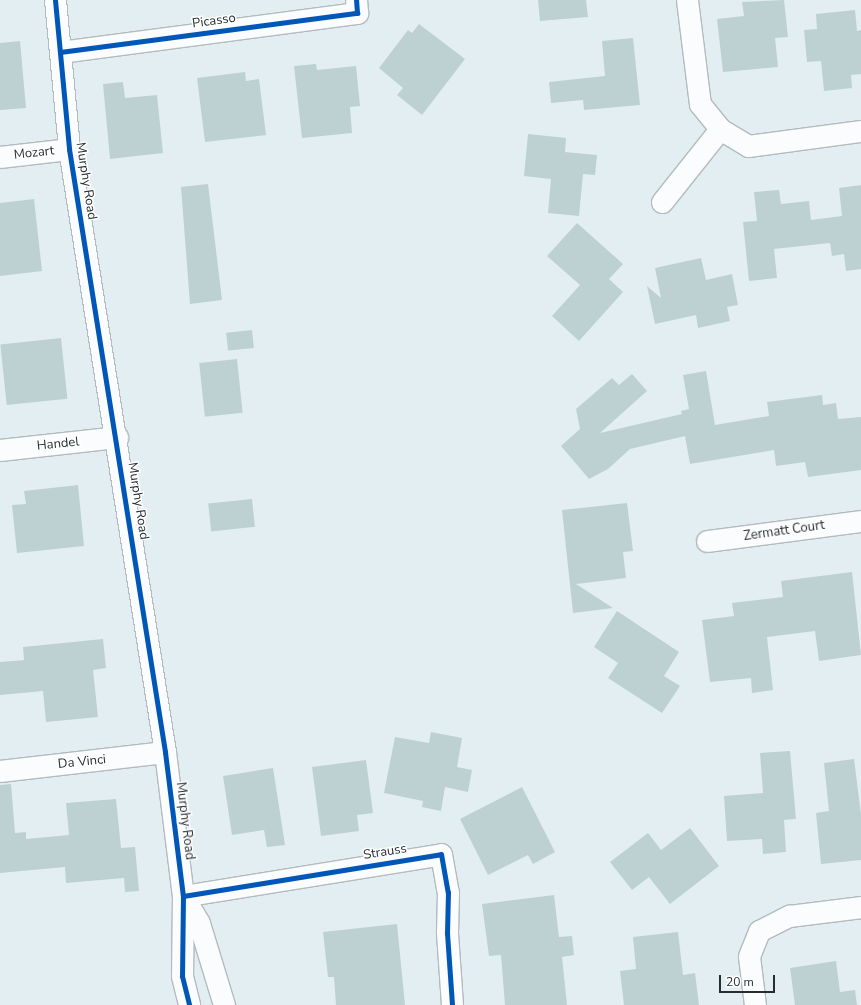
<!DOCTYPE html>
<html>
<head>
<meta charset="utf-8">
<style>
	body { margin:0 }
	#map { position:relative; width:861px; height:1005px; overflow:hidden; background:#e3eef3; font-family:"Nunito Sans",sans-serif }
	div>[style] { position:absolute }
	.building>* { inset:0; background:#bdd1d2; transform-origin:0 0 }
	.roads { filter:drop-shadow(1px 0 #b2bbbf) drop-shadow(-1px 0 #b2bbbf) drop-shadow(0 1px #b2bbbf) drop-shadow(0 -1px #b2bbbf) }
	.minor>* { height:21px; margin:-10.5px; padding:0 10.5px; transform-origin:10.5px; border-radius:10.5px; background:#fbfcfd }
	.cycleway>* { height:5px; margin:-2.5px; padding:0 2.5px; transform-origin:2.5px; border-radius:2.5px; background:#0057b8 }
	span { translate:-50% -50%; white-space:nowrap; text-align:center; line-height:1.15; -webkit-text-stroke:3px #fff; paint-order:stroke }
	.street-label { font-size:13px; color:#252d30 }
	.scale { position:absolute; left:719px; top:975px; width:56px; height:18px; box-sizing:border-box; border:2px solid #252d30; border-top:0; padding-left:5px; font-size:12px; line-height:14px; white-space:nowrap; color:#252d30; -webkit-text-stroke:3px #fff; paint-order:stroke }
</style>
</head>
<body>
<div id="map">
	<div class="building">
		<div style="clip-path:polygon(538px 0,586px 0,588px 17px,540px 21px)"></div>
		<div style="clip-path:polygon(784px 0,788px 37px,775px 38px,778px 67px,723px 72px,717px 19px,744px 16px,742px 2px)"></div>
		<div style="clip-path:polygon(855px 10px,857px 31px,861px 30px,861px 74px,851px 75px,852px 88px,824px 91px,821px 61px,807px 62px,804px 30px,817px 29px,816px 14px)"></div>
		<div style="clip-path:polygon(419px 24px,465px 59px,422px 115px,397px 95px,403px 88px,379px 68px,408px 30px,412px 33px)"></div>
		<div style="clip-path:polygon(633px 38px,640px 105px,584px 110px,583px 100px,551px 103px,549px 82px,605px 76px,602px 41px)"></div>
		<div style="clip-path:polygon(20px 41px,26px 108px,0 110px,0 43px)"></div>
		<div style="clip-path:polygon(316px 64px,317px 70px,356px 66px,360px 106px,350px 107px,352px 133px,302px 138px,294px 66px)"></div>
		<div style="clip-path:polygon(245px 72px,246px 81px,259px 79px,266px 135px,205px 142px,197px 78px)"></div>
		<div style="clip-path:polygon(123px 82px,125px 98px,157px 95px,163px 153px,110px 159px,103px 84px)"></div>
		<div style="clip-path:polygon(528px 134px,566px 138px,565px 152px,597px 155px,595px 175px,583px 174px,579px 216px,548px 213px,551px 179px,524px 176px)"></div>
		<div style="clip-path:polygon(208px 184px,222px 300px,190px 304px,181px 187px)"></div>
		<div style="clip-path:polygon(861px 185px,861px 269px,846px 271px,844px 254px,832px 256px,830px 243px,774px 249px,777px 278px,749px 281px,743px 222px,757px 221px,754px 192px,779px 190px,781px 204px,809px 201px,811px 220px,842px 216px,839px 188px)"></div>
		<div style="clip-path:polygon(34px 199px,42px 271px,0 276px,0 203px)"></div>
		<div style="clip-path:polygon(577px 223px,623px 264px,609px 279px,623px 292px,579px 341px,552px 316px,580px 285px,547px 256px)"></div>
		<div style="clip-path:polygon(701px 258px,706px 280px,732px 274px,738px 305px,727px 307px,730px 321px,698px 328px,696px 315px,655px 324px,647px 286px,661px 298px,655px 268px)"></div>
		<div style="left:252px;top:330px;width:18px;height:26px;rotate:84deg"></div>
		<div style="left:61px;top:338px;width:61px;height:61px;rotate:84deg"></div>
		<div style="left:237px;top:359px;width:54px;height:38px;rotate:84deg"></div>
		<div style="clip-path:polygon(706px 371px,715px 425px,769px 416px,767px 402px,822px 395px,823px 405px,836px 403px,838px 419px,861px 417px,861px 470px,808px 477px,805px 462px,776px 466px,774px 450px,690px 464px,685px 436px,630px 449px,608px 469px,589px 479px,561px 446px,580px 429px,576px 409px,612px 378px,619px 385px,632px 374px,647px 391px,600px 433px,682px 414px,681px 411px,689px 409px,683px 375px)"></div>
		<div style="clip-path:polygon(78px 485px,84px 546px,17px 553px,12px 505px,26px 504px,24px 491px)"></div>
		<div style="left:252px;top:499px;width:28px;height:44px;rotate:84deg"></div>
		<div style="clip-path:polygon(627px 503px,633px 551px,623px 552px,626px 578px,576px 584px,613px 608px,573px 613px,562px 510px)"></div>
		<div style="clip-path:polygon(852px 572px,861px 655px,819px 661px,815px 631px,767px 637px,773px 690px,752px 693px,751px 678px,710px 682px,702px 620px,734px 616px,732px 603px,783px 597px,781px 581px)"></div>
		<div style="clip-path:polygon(617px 611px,679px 652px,664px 676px,680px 686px,662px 713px,608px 678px,618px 663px,594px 647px)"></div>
		<div style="clip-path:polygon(103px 639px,106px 668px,93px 670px,98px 717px,46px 722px,43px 691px,0 695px,0 662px,24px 660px,23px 647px)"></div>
		<div style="clip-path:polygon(431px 732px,462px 738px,457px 767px,472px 770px,468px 792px,445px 787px,441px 811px,422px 807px,423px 801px,384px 793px,395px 737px,429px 743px)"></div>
		<div style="clip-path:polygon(790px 751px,796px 819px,784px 820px,786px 852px,763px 854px,762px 839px,727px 841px,724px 796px,763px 793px,760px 753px)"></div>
		<div style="clip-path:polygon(854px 759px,861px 814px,861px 860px,821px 864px,816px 813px,829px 811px,824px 763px)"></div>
		<div style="clip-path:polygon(366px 760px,373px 813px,357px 815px,359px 831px,321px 836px,312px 767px)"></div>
		<div style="clip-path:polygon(273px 768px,285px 845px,267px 847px,264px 830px,232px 835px,223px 776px)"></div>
		<div style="clip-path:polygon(11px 784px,15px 833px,26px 832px,26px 839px,69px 835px,66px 803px,116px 799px,121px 848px,135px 847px,139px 891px,125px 892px,124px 878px,66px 883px,65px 867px,0 873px,0 785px)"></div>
		<div style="clip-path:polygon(522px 787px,555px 852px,533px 864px,528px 855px,488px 875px,460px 819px)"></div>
		<div style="clip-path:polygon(690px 828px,719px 866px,670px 904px,649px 877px,632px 890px,610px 862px,648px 833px,661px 850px)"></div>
		<div style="clip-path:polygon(554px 895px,559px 937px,572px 936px,574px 955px,562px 957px,567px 1005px,505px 1005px,501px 955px,489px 956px,482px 904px)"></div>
		<div style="clip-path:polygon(397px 924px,405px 1005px,336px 1005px,334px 977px,328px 977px,323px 932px)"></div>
		<div style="clip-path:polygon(678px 932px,683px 975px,695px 973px,699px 1005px,624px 1005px,620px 971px,636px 969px,633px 937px)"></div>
		<div style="clip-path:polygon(836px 961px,840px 992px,855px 990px,857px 1005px,795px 1005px,790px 968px)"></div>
	</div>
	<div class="roads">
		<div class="minor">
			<div style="left:55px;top:0;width:150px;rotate:84.6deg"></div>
			<div style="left:69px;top:149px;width:611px;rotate:80.95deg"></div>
			<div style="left:165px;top:752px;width:145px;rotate:82.9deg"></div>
			<div style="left:183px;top:896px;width:80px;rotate:90.7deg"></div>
			<div style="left:182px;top:976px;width:30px;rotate:76deg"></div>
			<div style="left:687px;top:0;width:105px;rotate:82.9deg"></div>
			<div style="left:700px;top:104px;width:32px;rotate:51deg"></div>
			<div style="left:720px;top:129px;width:33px;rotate:31deg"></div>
			<div style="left:748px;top:146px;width:114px;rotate:-7.6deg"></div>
			<div style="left:60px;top:52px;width:300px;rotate:-7.5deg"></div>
			<div style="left:357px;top:13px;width:13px;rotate:-94deg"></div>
			<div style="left:0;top:157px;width:69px;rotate:-6.6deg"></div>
			<div style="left:662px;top:202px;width:93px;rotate:-51.5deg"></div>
			<div style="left:0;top:450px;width:118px;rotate:-6.3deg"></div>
			<div style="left:707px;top:541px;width:155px;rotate:-7.4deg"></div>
			<div style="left:0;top:771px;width:166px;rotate:-6.6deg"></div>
			<div style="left:183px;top:896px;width:261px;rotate:-9.2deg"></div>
			<div style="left:441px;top:854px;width:39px;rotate:80deg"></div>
			<div style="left:448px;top:892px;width:41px;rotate:91.4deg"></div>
			<div style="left:447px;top:933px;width:72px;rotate:86deg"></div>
			<div style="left:183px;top:896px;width:31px;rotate:59deg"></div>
			<div style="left:199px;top:923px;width:86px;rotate:73deg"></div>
			<div style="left:755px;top:1005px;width:49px;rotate:-97deg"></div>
			<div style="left:749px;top:956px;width:27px;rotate:-68deg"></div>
			<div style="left:759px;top:931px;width:34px;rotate:-27deg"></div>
			<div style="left:789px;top:916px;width:73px;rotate:-7.1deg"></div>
		</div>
	</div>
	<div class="cycleway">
		<div style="left:55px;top:0;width:150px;rotate:84.6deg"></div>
		<div style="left:69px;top:149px;width:611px;rotate:80.95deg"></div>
		<div style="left:165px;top:752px;width:145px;rotate:82.9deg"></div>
		<div style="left:183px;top:896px;width:80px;rotate:90.7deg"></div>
		<div style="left:182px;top:976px;width:30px;rotate:76deg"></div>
		<div style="left:60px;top:52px;width:300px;rotate:-7.5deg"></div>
		<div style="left:357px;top:13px;width:13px;rotate:-94deg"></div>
		<div style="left:183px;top:896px;width:261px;rotate:-9.2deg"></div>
		<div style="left:441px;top:854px;width:39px;rotate:80deg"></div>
		<div style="left:448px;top:892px;width:41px;rotate:91.4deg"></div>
		<div style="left:447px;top:933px;width:72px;rotate:86deg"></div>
	</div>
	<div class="street-label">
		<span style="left:214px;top:21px;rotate:-8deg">Picasso</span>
		<span style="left:34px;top:153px;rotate:-6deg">Mozart</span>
		<span style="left:86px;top:181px;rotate:81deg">Murphy Road</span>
		<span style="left:58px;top:444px;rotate:-6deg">Handel</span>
		<span style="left:138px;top:501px;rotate:81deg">Murphy Road</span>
		<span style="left:784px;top:531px;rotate:-8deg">Zermatt Court</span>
		<span style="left:82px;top:762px;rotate:-6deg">Da Vinci</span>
		<span style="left:185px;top:821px;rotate:83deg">Murphy Road</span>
		<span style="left:385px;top:852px;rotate:-9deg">Strauss</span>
	</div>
	<div class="scale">20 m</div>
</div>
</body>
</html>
